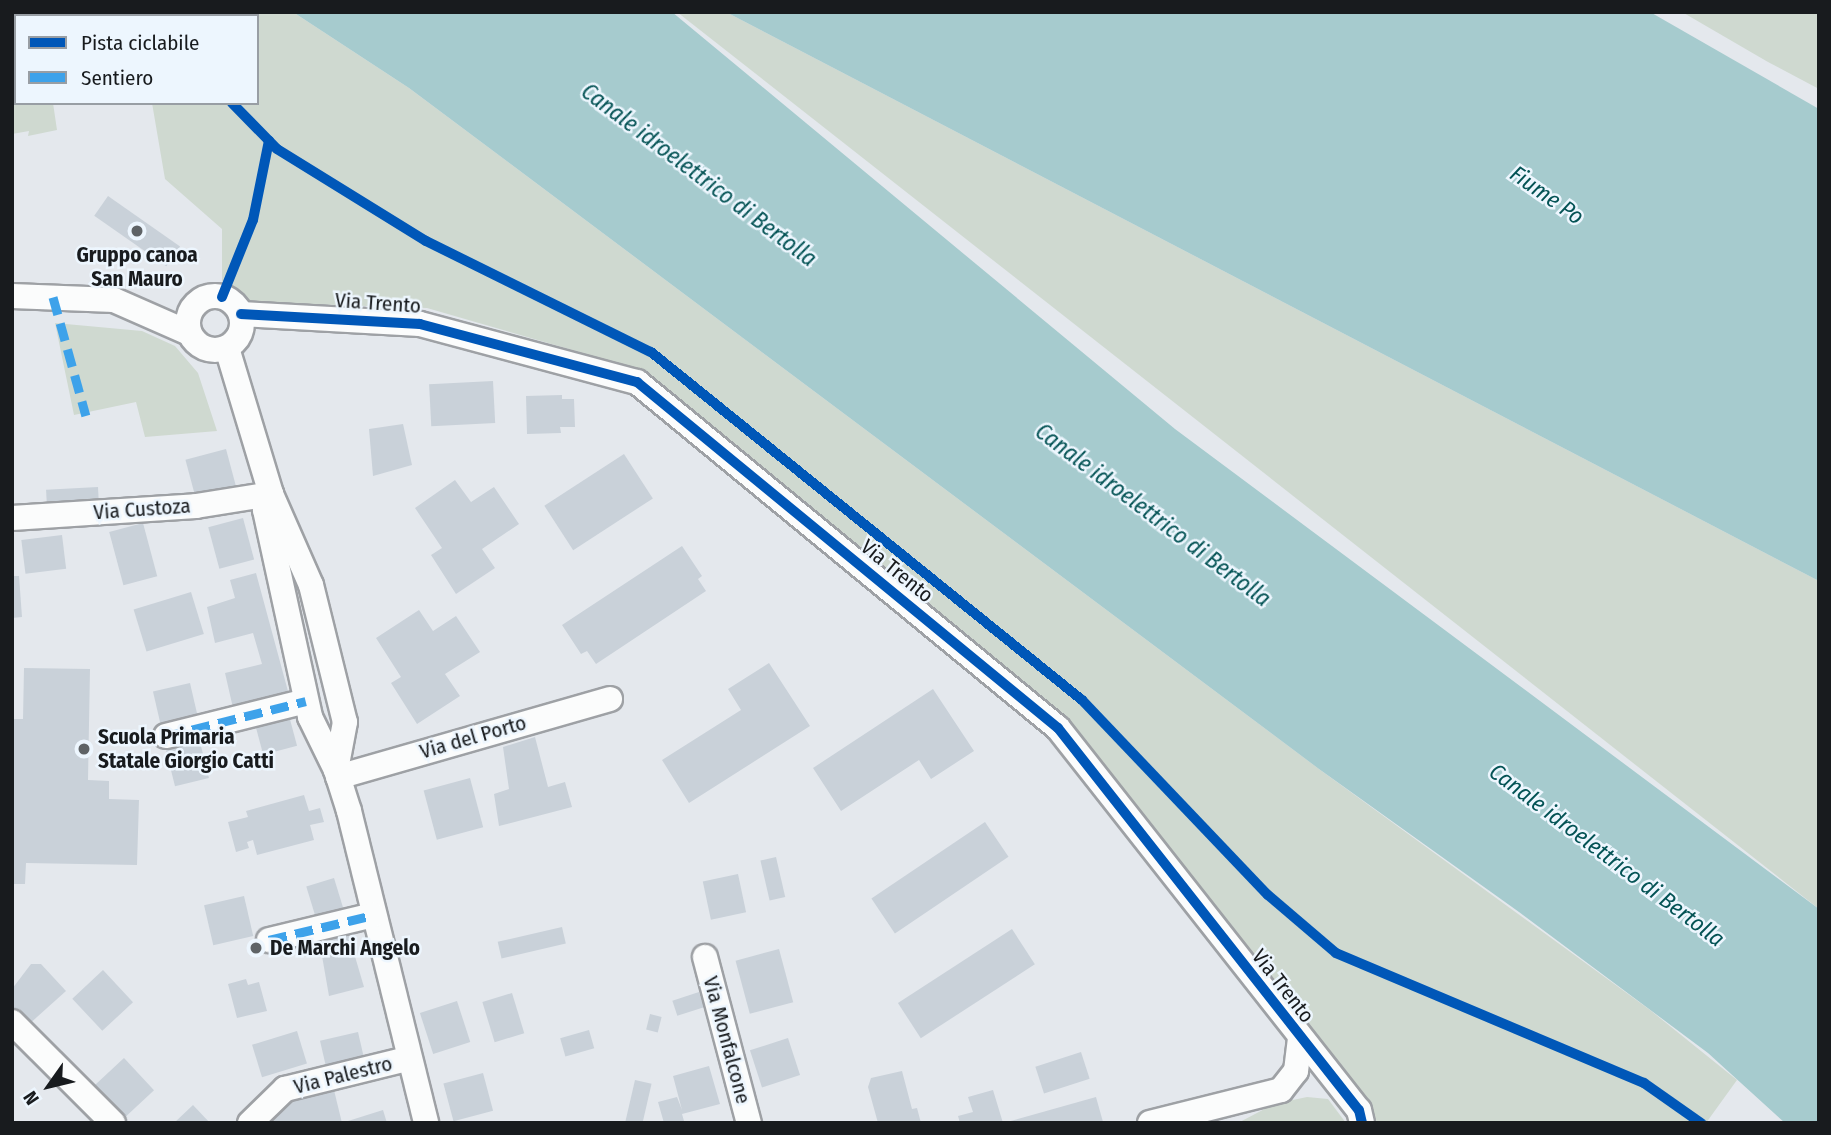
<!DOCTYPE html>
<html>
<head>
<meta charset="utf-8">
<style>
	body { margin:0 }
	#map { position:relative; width:1831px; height:1135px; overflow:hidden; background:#e4e8ed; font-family:"Fira Sans Condensed",sans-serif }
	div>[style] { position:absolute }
	.green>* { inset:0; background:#cfd9d0 }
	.water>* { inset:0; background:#a6cbce }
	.building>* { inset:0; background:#c9d1d9; transform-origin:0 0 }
	.roads { filter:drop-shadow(2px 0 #9ea1a5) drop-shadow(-2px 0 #9ea1a5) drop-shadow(0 2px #9ea1a5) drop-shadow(0 -2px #9ea1a5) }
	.street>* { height:24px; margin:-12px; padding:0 12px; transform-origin:12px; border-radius:12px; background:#fbfcfc }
	.street>.ring { margin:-12px; padding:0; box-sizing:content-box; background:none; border:24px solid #fbfcfc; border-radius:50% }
	.quiet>* { height:9px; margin-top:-4.5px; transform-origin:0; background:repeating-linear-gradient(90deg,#3da2ea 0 18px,transparent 0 27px) }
	.cycleway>* { height:10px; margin:-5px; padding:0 5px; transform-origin:5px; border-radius:5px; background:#0057b8 }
	.dots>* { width:19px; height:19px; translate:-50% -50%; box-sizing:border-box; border:4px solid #edf6fe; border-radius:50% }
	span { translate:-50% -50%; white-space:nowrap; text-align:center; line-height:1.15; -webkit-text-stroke:5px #edf6fe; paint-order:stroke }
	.poi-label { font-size:21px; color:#181b1e; font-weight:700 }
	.left { translate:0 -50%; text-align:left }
	.street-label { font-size:21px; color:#181b1e }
	.water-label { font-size:23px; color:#045355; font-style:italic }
	.frame { position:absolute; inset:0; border:14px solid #181b1e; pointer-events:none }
	.legend { position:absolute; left:14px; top:14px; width:245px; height:91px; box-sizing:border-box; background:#edf6fe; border:2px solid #989ea4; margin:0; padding:9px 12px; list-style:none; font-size:21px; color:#181b1e }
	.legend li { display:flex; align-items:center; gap:14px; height:35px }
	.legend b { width:35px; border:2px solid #989ea4 }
	.north { position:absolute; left:14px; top:1051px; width:70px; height:70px; -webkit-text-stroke:5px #edf6fe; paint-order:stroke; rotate:236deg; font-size:19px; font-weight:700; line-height:28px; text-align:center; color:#181b1e }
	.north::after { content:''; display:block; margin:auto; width:24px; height:32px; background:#181b1e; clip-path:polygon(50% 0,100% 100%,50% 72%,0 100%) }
</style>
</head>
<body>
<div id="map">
	<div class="green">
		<div style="clip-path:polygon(12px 12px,293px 12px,409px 88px,1319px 769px,1650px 1010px,1737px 1080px,1706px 1123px,1362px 1123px,1058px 728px,638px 369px,427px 308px,250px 302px,222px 281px,222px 229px,165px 179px,152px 103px,257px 103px,257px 16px,16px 16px,16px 103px,53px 103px,57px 130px,28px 136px,29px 131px,12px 134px)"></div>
		<div style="clip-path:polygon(677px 12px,726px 12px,1819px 581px,1819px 909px)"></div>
		<div style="clip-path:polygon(1682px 12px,1819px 12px,1819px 89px,1768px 62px)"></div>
		<div style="clip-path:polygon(55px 323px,142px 331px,175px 346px,198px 373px,217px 431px,145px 437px,136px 402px,74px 415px)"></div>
		<div style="clip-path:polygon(1307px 1097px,1328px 1099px,1346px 1123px,1238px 1123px,1274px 1104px)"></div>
	</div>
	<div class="water">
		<div style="clip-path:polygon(293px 12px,672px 12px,1175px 429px,1819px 909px,1819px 1123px,1785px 1123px,1708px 1053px,1519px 912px,1319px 769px,409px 88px)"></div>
		<div style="clip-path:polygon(726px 12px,1650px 12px,1819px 109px,1819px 581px)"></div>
	</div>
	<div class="building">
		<div style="left:108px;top:196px;width:88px;height:24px;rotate:35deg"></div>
		<div style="left:493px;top:381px;width:42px;height:64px;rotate:87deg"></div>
		<div style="clip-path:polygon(562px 395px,562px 399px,574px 399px,575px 427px,560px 427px,561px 433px,527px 434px,526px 396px)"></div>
		<div style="clip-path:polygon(403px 424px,412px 465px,373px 476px,369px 429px)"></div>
		<div style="left:226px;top:449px;width:38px;height:42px;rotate:75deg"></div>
		<div style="left:624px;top:454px;width:53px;height:95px;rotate:57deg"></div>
		<div style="clip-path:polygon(455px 480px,471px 502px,494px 487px,519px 524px,482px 549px,495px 568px,456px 594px,431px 555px,442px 548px,415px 508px)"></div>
		<div style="left:98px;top:487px;width:19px;height:52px;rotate:87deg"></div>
		<div style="left:243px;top:518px;width:43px;height:36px;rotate:75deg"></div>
		<div style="left:143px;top:523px;width:55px;height:35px;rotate:75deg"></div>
		<div style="left:62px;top:535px;width:34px;height:41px;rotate:83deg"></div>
		<div style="clip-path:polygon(682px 546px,702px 576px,698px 579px,706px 591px,596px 664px,587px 651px,581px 654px,562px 625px)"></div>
		<div style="clip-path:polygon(256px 573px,289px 695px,233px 708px,225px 673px,262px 664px,253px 633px,215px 643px,207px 607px,235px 598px,230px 580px)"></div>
		<div style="clip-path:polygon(12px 576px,19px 576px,22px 617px,12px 618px)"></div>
		<div style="left:191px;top:592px;width:44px;height:60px;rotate:73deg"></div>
		<div style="clip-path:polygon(419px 610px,433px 631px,456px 616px,480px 652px,445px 674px,460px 696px,417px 724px,391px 683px,401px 677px,376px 638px)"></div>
		<div style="clip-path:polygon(769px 663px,810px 726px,689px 803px,662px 760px,741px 710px,728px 689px)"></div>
		<div style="clip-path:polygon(24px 668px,90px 669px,88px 780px,109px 781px,109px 799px,139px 800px,137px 865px,26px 863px,25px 884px,12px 884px,12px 719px,23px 719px)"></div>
		<div style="left:190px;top:683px;width:39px;height:38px;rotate:77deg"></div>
		<div style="clip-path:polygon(933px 689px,974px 751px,931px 779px,919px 760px,841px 811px,813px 768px)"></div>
		<div style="left:288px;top:712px;width:35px;height:35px;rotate:75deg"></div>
		<div style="clip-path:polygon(535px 737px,548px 787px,565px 782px,572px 807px,499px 826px,494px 794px,509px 789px,503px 747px)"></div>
		<div style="left:200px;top:742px;width:37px;height:35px;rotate:76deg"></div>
		<div style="left:470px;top:778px;width:51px;height:48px;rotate:75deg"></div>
		<div style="clip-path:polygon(304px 795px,309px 811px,320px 808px,324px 822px,310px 825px,314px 840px,257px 855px,253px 840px,247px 842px,249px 848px,236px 852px,228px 822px,248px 817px,246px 811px)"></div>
		<div style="left:985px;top:822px;width:42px;height:137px;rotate:56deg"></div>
		<div style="left:776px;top:857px;width:41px;height:16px;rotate:77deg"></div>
		<div style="left:738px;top:874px;width:39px;height:36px;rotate:78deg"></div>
		<div style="left:334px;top:878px;width:34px;height:29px;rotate:73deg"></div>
		<div style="left:244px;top:896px;width:41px;height:41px;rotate:77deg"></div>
		<div style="clip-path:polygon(346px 926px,364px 987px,329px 996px,318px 933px)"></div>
		<div style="left:562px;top:927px;width:17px;height:66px;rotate:77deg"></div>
		<div style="left:1012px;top:929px;width:42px;height:136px;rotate:57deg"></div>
		<div style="left:779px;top:949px;width:55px;height:45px;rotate:75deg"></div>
		<div style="clip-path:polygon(31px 964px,41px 964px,66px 991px,27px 1026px,12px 1010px,12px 989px)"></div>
		<div style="left:103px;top:970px;width:44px;height:42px;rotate:47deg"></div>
		<div style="clip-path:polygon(246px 979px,248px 985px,259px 982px,267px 1011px,237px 1018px,228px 984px)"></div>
		<div style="left:699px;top:992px;width:16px;height:28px;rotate:72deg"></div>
		<div style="left:512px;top:993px;width:42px;height:31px;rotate:73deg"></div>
		<div style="left:457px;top:1001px;width:43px;height:39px;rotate:72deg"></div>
		<div style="left:650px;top:1014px;width:12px;height:16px;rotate:14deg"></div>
		<div style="left:589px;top:1030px;width:19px;height:30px;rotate:74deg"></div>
		<div style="left:297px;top:1031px;width:34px;height:47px;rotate:73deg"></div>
		<div style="left:358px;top:1032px;width:31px;height:39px;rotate:77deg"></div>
		<div style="left:788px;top:1038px;width:39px;height:40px;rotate:72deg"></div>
		<div style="left:1081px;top:1052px;width:28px;height:48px;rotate:72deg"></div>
		<div style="left:124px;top:1058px;width:44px;height:40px;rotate:47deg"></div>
		<div style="clip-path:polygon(709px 1066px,720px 1104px,682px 1114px,684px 1121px,664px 1123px,658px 1102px,677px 1097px,682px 1110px,673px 1076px)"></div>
		<div style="clip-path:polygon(902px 1071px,912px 1109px,917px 1108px,921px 1123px,878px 1123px,868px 1087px,871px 1078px)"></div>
		<div style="left:483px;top:1073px;width:39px;height:41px;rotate:75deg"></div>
		<div style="left:635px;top:1080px;width:17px;height:44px;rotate:13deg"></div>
		<div style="clip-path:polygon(333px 1086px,342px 1123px,262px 1123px,289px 1097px)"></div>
		<div style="clip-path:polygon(993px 1090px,1003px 1123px,960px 1123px,958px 1116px,973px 1112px,968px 1097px)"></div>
		<div style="clip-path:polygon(1096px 1097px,1103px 1122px,1007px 1123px,1007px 1122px)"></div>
		<div style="clip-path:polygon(193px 1105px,210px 1123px,174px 1123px)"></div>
		<div style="clip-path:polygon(383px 1110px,387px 1123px,348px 1123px,348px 1121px)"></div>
	</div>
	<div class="roads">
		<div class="street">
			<div class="ring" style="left:188px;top:296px;width:30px;height:30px"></div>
			<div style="left:12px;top:296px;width:102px;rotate:2.2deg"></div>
			<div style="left:114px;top:300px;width:82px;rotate:23.7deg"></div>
			<div style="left:241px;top:314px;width:179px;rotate:3.2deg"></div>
			<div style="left:420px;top:324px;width:225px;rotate:15deg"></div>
			<div style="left:637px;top:382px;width:545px;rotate:39.42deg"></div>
			<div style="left:1058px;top:728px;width:486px;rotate:51.8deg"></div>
			<div style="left:1359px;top:1110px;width:13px;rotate:77deg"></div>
			<div style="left:227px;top:348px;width:152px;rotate:73.2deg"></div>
			<div style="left:271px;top:494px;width:99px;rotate:66.3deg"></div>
			<div style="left:311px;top:585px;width:141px;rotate:76.1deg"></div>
			<div style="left:345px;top:722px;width:49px;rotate:100.6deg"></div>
			<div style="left:271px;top:494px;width:17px;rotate:111deg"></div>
			<div style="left:265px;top:510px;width:212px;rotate:77.7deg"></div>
			<div style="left:310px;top:717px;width:59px;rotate:63.9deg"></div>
			<div style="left:336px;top:770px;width:43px;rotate:72.4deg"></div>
			<div style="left:349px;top:811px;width:321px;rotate:76.1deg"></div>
			<div style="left:12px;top:518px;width:184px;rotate:-3.7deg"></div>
			<div style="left:196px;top:506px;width:76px;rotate:-9.1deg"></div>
			<div style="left:166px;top:736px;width:144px;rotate:-14deg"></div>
			<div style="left:338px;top:777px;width:283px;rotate:-16deg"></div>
			<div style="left:269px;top:940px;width:107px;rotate:-13.5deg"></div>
			<div style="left:705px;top:957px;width:172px;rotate:75.2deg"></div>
			<div style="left:12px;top:1022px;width:143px;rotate:45deg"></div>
			<div style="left:250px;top:1123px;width:49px;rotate:-44.2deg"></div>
			<div style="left:285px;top:1089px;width:126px;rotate:-13.8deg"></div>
			<div style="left:1150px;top:1123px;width:135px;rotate:-14.1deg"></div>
			<div style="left:1281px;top:1090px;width:24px;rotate:-52deg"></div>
			<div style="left:1296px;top:1071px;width:31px;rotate:-83deg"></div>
		</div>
	</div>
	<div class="quiet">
		<div style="left:53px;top:297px;width:123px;rotate:74.5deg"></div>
		<div style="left:166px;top:736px;width:144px;rotate:-14deg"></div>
		<div style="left:269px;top:940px;width:107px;rotate:-13.5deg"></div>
	</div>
	<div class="cycleway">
		<div style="left:232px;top:103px;width:64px;rotate:45.6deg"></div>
		<div style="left:277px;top:149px;width:175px;rotate:31.7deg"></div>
		<div style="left:426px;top:241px;width:251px;rotate:26.3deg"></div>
		<div style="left:651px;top:352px;width:554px;rotate:38.92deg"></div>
		<div style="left:1082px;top:700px;width:269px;rotate:46.4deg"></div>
		<div style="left:1268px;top:895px;width:89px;rotate:40.5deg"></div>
		<div style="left:1336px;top:953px;width:334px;rotate:22.9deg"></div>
		<div style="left:1644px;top:1083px;width:70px;rotate:35.1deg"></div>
		<div style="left:222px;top:297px;width:83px;rotate:-68.1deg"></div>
		<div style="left:253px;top:220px;width:81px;rotate:-78.6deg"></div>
		<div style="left:241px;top:314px;width:179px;rotate:3.2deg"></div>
		<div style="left:420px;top:324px;width:225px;rotate:15deg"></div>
		<div style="left:637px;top:382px;width:545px;rotate:39.42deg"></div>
		<div style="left:1058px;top:728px;width:486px;rotate:51.8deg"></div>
		<div style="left:1359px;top:1110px;width:13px;rotate:77deg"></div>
	</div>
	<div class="dots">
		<div style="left:137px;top:231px;background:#5f6366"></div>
		<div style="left:84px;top:749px;background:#5f6366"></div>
		<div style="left:256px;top:948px;background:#5f6366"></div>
	</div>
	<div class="poi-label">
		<span style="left:137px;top:267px">Gruppo canoa<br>San Mauro</span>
		<span class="left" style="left:98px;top:749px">Scuola Primaria<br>Statale Giorgio Catti</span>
		<span class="left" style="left:270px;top:948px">De Marchi Angelo</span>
	</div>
	<div class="street-label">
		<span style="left:378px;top:303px;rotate:4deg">Via Trento</span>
		<span style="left:142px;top:509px;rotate:-4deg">Via Custoza</span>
		<span style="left:897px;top:571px;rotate:39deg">Via Trento</span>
		<span style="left:473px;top:737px;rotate:-16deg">Via del Porto</span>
		<span style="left:1283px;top:986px;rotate:52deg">Via Trento</span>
		<span style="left:727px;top:1040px;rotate:75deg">Via Monfalcone</span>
		<span style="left:343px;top:1075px;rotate:-14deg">Via Palestro</span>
	</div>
	<div class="water-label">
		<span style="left:699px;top:175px;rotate:37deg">Canale idroelettrico di Bertolla</span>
		<span style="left:1547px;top:195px;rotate:35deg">Fiume Po</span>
		<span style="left:1153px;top:515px;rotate:37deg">Canale idroelettrico di Bertolla</span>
		<span style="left:1607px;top:855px;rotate:37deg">Canale idroelettrico di Bertolla</span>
	</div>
	<div class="frame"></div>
	<ul class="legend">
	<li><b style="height:9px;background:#0057b8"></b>Pista ciclabile</li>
	<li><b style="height:9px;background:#3da2ea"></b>Sentiero</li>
	</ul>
	<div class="north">N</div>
</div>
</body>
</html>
